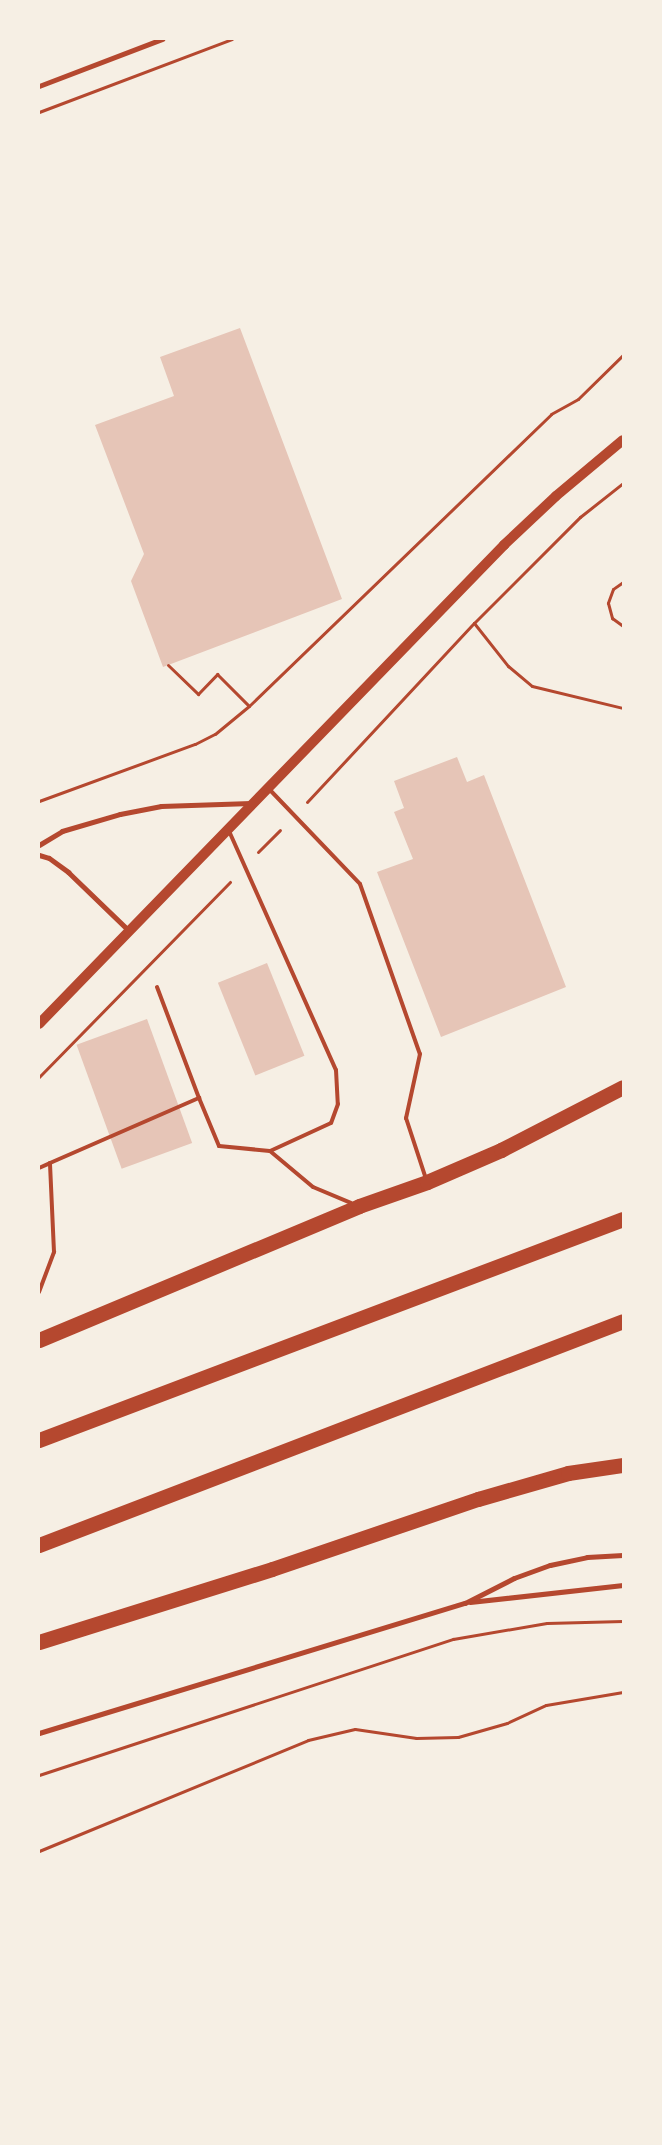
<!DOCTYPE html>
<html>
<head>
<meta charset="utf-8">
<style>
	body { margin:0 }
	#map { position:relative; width:662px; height:2145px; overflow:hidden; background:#f6efe4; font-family:"DejaVu Sans",sans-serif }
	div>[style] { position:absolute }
	.building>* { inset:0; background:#e6c5b7; transform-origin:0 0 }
	.path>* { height:3px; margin:-1.5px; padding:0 1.5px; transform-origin:1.5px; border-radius:1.5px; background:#b5482f }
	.service>* { height:4px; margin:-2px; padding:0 2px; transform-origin:2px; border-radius:2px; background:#b5482f }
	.minor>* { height:5px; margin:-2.5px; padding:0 2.5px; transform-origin:2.5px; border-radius:2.5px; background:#b5482f }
	.secondary>* { height:10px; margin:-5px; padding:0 5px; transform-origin:5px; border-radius:5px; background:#b5482f }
	.motorway>* { height:15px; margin:-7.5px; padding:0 7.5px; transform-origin:7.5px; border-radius:7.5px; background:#b5482f }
	span { translate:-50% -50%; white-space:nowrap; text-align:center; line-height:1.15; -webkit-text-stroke:4px #f6efe4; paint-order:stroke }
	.frame { position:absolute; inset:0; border:40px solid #f6efe4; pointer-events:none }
</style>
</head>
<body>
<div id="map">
	<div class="building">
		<div style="clip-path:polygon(240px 328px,342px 599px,163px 667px,131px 581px,144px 554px,95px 425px,174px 396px,160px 357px)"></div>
		<div style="clip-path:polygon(457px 757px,467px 782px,484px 775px,566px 987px,441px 1037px,377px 872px,413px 859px,394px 812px,404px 808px,394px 781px)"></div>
		<div style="left:267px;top:963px;width:100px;height:53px;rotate:68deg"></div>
		<div style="left:147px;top:1019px;width:132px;height:75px;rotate:70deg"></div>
	</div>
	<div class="path">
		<div style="left:39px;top:112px;width:206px;rotate:-20.7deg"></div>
		<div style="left:623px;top:582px;width:12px;rotate:145deg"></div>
		<div style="left:613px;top:589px;width:15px;rotate:110deg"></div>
		<div style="left:608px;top:603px;width:16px;rotate:75deg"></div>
		<div style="left:612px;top:618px;width:14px;rotate:36deg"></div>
		<div style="left:474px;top:623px;width:55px;rotate:51.7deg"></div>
		<div style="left:508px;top:666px;width:31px;rotate:40deg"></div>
		<div style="left:532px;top:686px;width:94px;rotate:13.6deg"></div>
		<div style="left:168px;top:665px;width:42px;rotate:44deg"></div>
		<div style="left:198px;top:694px;width:28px;rotate:-46deg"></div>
		<div style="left:217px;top:674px;width:45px;rotate:45deg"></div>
		<div style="left:39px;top:801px;width:166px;rotate:-20.1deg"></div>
		<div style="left:195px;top:744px;width:22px;rotate:-27deg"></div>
		<div style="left:215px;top:734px;width:44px;rotate:-39.5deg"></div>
		<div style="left:249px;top:706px;width:420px;rotate:-44deg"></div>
		<div style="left:551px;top:414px;width:31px;rotate:-29deg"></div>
		<div style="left:578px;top:399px;width:63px;rotate:-44.4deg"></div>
		<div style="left:307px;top:802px;width:245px;rotate:-47deg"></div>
		<div style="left:474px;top:623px;width:150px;rotate:-45deg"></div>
		<div style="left:580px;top:517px;width:55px;rotate:-38.3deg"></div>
		<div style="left:258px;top:852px;width:31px;rotate:-45deg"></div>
		<div style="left:39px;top:1077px;width:273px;rotate:-45.6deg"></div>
		<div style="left:39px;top:1775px;width:436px;rotate:-18.2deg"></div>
		<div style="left:453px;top:1639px;width:95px;rotate:-9.7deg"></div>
		<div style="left:547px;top:1623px;width:76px;rotate:-1.5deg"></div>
		<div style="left:39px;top:1851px;width:291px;rotate:-22.4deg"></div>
		<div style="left:308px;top:1740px;width:48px;rotate:-13.2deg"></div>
		<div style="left:355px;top:1729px;width:62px;rotate:8.4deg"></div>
		<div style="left:416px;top:1738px;width:42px;rotate:-1.4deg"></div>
		<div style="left:458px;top:1737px;width:51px;rotate:-15.9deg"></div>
		<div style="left:507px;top:1723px;width:43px;rotate:-24.8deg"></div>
		<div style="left:546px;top:1705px;width:78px;rotate:-9.6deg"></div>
	</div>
	<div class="service">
		<div style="left:270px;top:790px;width:130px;rotate:46.2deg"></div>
		<div style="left:360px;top:884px;width:180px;rotate:70.6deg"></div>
		<div style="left:420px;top:1054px;width:66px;rotate:102.3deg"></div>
		<div style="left:406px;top:1118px;width:64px;rotate:71.8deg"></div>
		<div style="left:229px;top:831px;width:262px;rotate:65.9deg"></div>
		<div style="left:336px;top:1070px;width:34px;rotate:87deg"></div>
		<div style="left:338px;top:1104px;width:20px;rotate:110deg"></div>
		<div style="left:331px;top:1123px;width:67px;rotate:155.3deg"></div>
		<div style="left:157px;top:987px;width:119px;rotate:69.3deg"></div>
		<div style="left:39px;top:1168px;width:12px;rotate:-24deg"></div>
		<div style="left:39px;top:1292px;width:43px;rotate:-69.4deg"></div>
		<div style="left:54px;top:1252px;width:89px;rotate:-92.6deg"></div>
		<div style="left:50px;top:1163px;width:163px;rotate:-23.6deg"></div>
		<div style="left:199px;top:1098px;width:52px;rotate:67.4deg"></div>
		<div style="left:219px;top:1146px;width:51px;rotate:5.6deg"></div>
		<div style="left:270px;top:1151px;width:56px;rotate:39.9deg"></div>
		<div style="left:313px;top:1187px;width:41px;rotate:22.8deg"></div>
	</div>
	<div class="minor">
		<div style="left:39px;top:86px;width:132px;rotate:-20.9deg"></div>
		<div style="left:39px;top:845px;width:27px;rotate:-31deg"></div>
		<div style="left:62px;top:831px;width:60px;rotate:-16.3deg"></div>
		<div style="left:120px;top:814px;width:42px;rotate:-11deg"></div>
		<div style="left:161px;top:806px;width:90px;rotate:-1.9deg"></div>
		<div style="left:39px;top:855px;width:10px;rotate:17deg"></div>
		<div style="left:49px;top:858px;width:24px;rotate:36deg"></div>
		<div style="left:68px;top:872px;width:83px;rotate:44deg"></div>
		<div style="left:470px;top:1602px;width:154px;rotate:-6.3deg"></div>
		<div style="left:39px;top:1733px;width:445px;rotate:-17deg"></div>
		<div style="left:465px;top:1603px;width:55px;rotate:-27deg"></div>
		<div style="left:514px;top:1578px;width:38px;rotate:-20deg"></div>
		<div style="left:550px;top:1565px;width:38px;rotate:-12deg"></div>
		<div style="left:587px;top:1557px;width:36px;rotate:-3deg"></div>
	</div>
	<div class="secondary">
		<div style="left:39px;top:1024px;width:668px;rotate:-45.85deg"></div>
		<div style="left:504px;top:545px;width:71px;rotate:-43.3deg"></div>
		<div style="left:556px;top:496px;width:87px;rotate:-39.9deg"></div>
	</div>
	<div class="motorway">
		<div style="left:39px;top:1340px;width:347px;rotate:-22.7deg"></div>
		<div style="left:359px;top:1206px;width:72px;rotate:-19.4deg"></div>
		<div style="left:427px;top:1182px;width:81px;rotate:-23.4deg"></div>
		<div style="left:501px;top:1150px;width:137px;rotate:-27.3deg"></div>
		<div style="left:39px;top:1440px;width:624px;rotate:-20.73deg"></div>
		<div style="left:39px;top:1545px;width:625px;rotate:-20.98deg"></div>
		<div style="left:39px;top:1642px;width:244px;rotate:-17.4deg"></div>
		<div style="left:272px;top:1569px;width:218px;rotate:-18.8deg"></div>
		<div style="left:478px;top:1499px;width:94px;rotate:-16.1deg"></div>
		<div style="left:568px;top:1473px;width:56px;rotate:-8.3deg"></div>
	</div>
	<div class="frame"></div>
</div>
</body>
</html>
